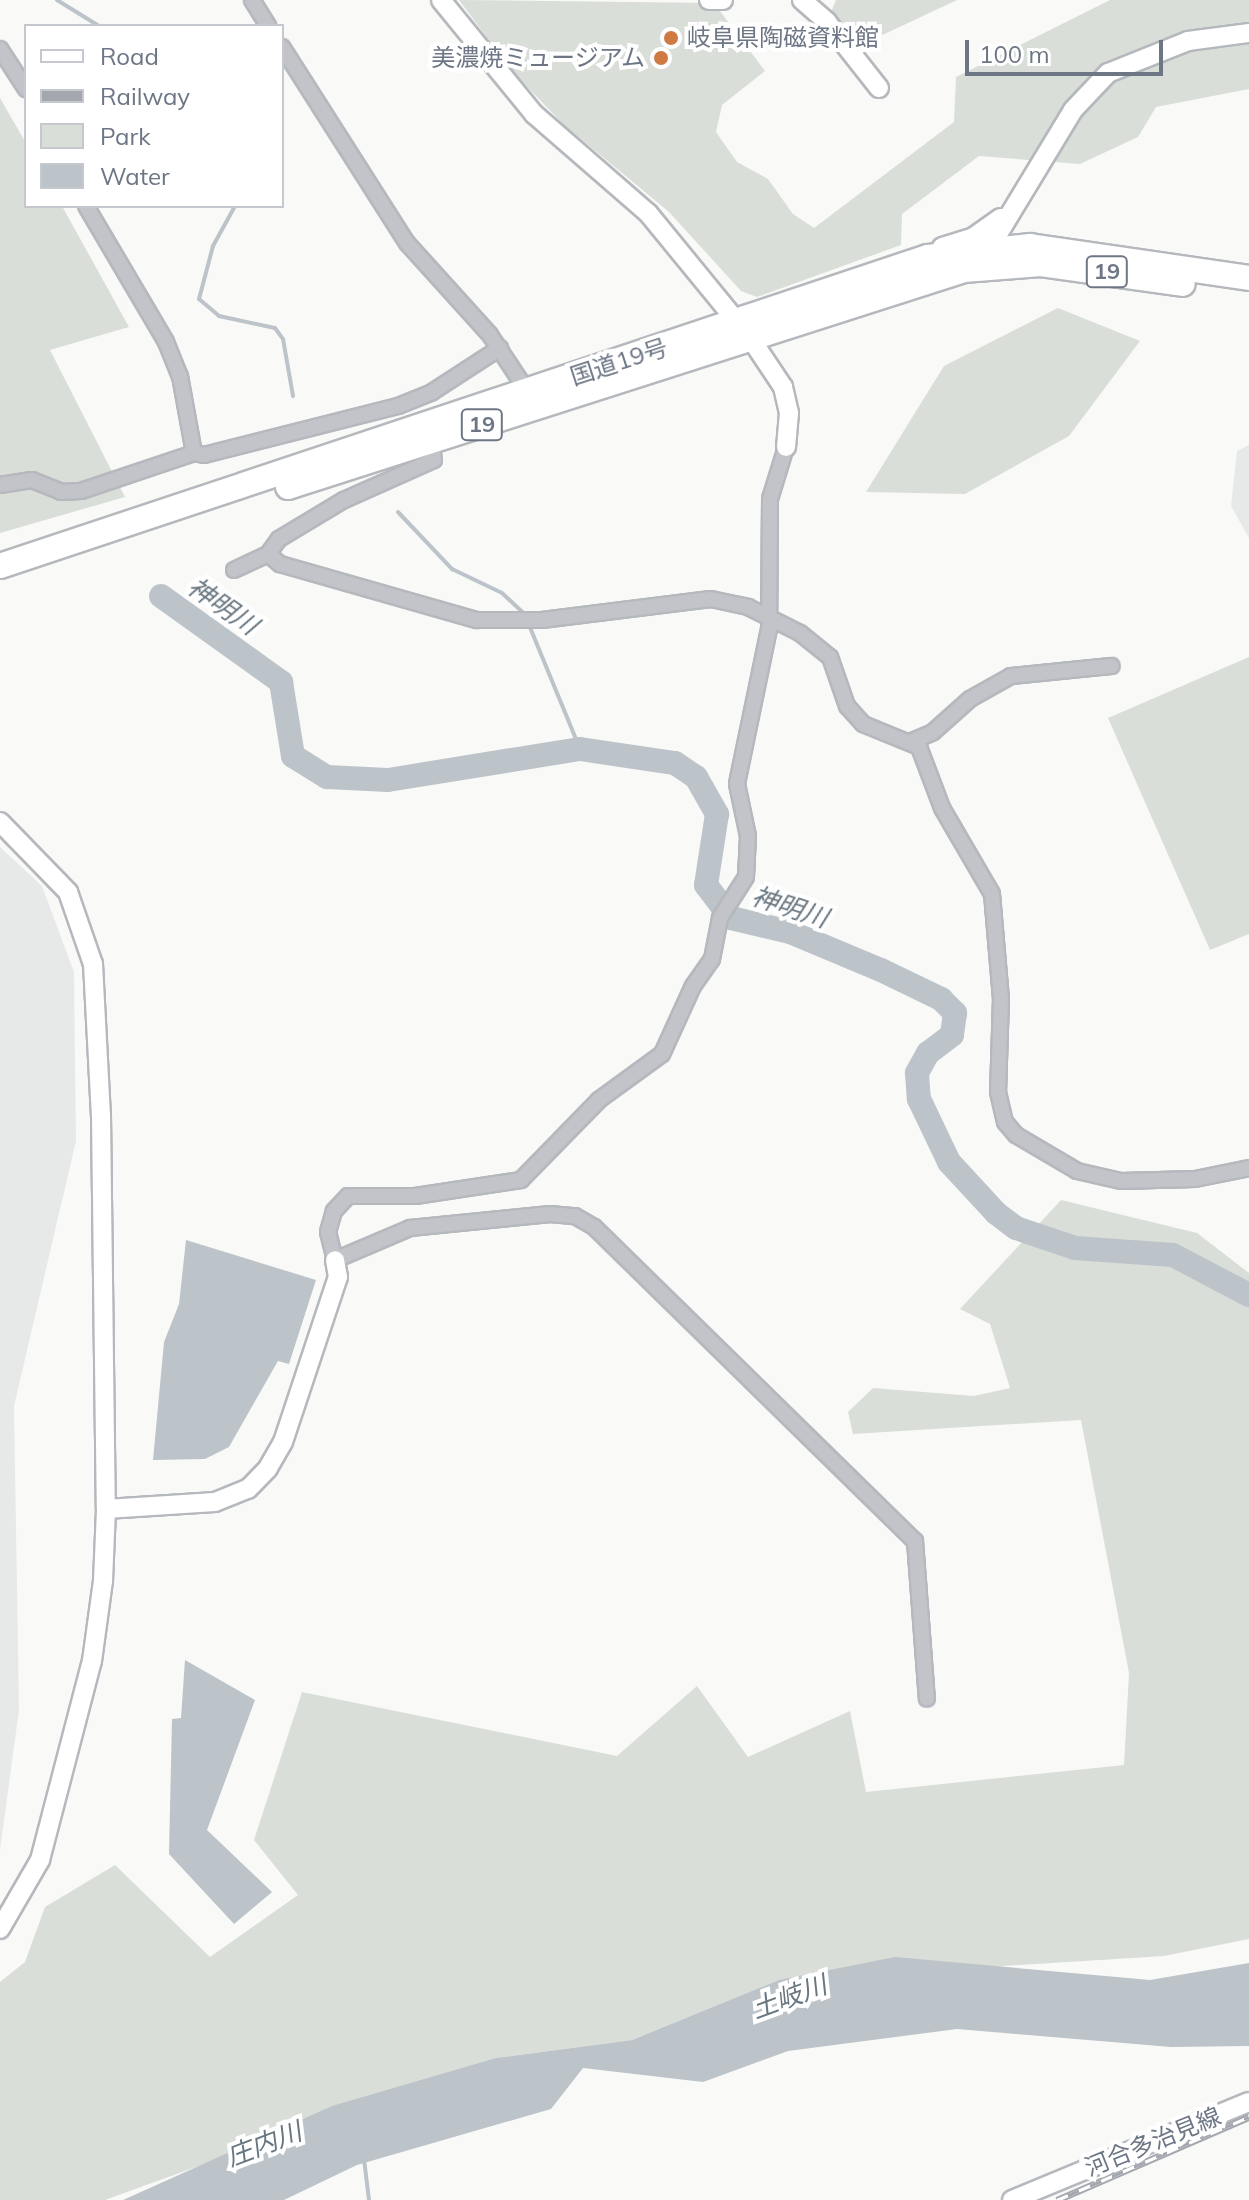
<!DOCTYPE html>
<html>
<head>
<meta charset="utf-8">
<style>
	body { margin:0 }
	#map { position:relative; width:1249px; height:2200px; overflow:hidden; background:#f9faf8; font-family:Mulish,"Noto Sans JP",sans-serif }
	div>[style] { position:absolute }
	.built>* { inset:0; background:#e7e9e8 }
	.green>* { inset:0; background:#d9ded8 }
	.water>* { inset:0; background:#bcc3c9 }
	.stream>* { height:4px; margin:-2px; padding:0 2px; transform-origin:2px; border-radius:2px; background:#bcc3c9 }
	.river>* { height:24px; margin:-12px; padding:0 12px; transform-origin:12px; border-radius:12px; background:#bcc3c9 }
	.roads { filter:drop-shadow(2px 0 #b5b8bd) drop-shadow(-2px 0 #b5b8bd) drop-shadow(0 2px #b5b8bd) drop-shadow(0 -2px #b5b8bd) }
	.street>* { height:14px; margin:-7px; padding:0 7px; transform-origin:7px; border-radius:7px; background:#c2c4c9 }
	.secondary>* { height:18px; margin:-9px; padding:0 9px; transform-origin:9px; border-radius:9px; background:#fff }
	.highway>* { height:24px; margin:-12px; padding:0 12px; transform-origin:12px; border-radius:12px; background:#fff }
	.rail>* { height:7px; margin-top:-3.5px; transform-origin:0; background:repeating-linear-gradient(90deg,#fff 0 12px,#a4a8ae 0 24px); box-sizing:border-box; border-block:2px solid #a4a8ae }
	.dots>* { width:22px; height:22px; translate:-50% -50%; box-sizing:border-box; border:4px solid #fff; border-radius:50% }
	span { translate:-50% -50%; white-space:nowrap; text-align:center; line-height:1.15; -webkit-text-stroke:8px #fff; paint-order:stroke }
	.shield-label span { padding:2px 6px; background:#fff; border:2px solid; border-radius:6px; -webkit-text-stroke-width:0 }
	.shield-label { font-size:22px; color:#6d7685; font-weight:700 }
	.poi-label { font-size:24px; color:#6d7685 }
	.left { translate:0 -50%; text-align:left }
	.right { translate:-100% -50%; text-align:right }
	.street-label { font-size:24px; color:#6d7685 }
	.water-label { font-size:26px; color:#687680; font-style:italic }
	.legend { position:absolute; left:24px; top:24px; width:260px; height:184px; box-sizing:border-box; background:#fff; border:2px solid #c5c8ce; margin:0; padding:10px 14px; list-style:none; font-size:24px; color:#6d7685 }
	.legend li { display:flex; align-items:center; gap:16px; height:40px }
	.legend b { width:40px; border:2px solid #c5c8ce }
	.scale { position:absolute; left:965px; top:40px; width:198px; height:36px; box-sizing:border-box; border:4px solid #6d7685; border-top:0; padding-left:10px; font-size:24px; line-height:28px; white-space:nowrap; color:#6d7685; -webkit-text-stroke:6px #fff; paint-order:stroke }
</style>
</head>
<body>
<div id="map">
	<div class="built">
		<div style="clip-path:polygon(1249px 445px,1249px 538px,1231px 506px,1237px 451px)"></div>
		<div style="clip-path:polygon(0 847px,42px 886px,74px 972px,76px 1141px,14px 1406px,19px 1710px,0 1850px)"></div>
	</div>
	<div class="green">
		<div style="clip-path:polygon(459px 0,714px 3px,765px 71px,722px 105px,716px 132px,737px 162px,768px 179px,793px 214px,814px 228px,954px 122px,956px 77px,1110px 0,1249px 0,1249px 89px,1156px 107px,1138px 137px,1080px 164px,979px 156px,902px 214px,901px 245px,757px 297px,741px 291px,669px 212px,563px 124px,511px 70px)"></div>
		<div style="clip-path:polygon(836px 0,957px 0,859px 46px,831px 12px)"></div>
		<div style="clip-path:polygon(0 98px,26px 143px,26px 206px,62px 206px,129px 327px,50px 350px,125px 497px,0 533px)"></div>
		<div style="clip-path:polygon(1058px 308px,1140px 341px,1069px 436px,965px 494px,866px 492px,944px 366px)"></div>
		<div style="clip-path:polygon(1249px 657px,1249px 934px,1210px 950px,1108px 718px)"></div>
		<div style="clip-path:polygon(1061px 1200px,1197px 1233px,1249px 1273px,1249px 1939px,1164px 1956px,779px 1980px,632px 2040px,496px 2058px,105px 2200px,0 2200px,0 1982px,25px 1962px,45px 1907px,115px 1865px,210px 1957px,298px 1895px,254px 1840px,302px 1692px,617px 1756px,697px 1686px,748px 1757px,850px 1711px,866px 1792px,1124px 1765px,1129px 1673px,1081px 1420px,853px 1434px,848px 1412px,873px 1388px,974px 1396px,1010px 1388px,990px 1324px,960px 1309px)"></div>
	</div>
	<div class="water">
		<div style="clip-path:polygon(186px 1240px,316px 1280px,289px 1364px,278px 1361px,229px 1447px,205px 1459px,153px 1460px,164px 1342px,179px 1304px)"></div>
		<div style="clip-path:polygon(185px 1660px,255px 1700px,207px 1830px,272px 1892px,234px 1924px,169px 1854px,172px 1719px,181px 1718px)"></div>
		<div style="clip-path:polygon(895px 1957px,1150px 1980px,1249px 1963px,1249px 2046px,1171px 2047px,957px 2029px,788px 2051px,703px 2082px,583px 2068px,551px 2109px,357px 2165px,284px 2200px,123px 2200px,332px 2106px,496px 2058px,632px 2040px,779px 1980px)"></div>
	</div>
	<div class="stream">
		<div style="left:57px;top:0;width:49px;rotate:31.8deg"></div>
		<div style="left:235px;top:206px;width:46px;rotate:118.8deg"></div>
		<div style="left:213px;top:246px;width:55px;rotate:104.8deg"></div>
		<div style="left:199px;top:299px;width:26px;rotate:40deg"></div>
		<div style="left:219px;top:316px;width:57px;rotate:12.1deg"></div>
		<div style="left:275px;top:328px;width:14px;rotate:54deg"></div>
		<div style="left:283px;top:339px;width:58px;rotate:80deg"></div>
		<div style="left:398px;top:512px;width:79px;rotate:46.5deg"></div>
		<div style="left:452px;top:569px;width:55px;rotate:25.6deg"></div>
		<div style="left:502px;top:593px;width:34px;rotate:43deg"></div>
		<div style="left:529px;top:625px;width:134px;rotate:67.6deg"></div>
		<div style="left:364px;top:2159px;width:41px;rotate:83deg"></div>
	</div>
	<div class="river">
		<div style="left:161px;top:596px;width:148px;rotate:35.6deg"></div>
		<div style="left:281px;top:682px;width:75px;rotate:80.8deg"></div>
		<div style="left:293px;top:756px;width:40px;rotate:32deg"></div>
		<div style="left:327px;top:777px;width:61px;rotate:2.8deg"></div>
		<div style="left:388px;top:780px;width:194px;rotate:-9.2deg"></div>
		<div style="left:580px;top:749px;width:96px;rotate:8.4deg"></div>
		<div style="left:675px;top:763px;width:25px;rotate:34deg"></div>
		<div style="left:696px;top:777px;width:43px;rotate:60.4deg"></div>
		<div style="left:717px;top:814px;width:72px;rotate:98.8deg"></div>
		<div style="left:706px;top:885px;width:41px;rotate:52.9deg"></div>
		<div style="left:731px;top:918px;width:61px;rotate:13.3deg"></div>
		<div style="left:790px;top:932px;width:99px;rotate:22.7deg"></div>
		<div style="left:881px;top:970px;width:67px;rotate:25.8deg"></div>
		<div style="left:941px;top:999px;width:20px;rotate:45deg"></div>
		<div style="left:955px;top:1013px;width:22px;rotate:98deg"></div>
		<div style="left:952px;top:1035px;width:30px;rotate:143deg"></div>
		<div style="left:928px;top:1053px;width:23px;rotate:119deg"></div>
		<div style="left:917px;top:1073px;width:26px;rotate:86deg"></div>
		<div style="left:919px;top:1099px;width:70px;rotate:64.5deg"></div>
		<div style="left:949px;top:1162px;width:69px;rotate:47.3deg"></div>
		<div style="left:996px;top:1213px;width:25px;rotate:37deg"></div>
		<div style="left:1016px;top:1228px;width:62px;rotate:18.7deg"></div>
		<div style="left:1075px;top:1248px;width:98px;rotate:4.1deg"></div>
		<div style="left:1173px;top:1255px;width:86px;rotate:27.8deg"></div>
	</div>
	<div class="roads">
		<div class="street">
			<div style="left:252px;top:0;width:31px;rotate:58deg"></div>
			<div style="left:282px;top:47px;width:232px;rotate:57.5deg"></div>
			<div style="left:407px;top:243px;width:124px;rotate:47.9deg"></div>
			<div style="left:490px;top:335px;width:71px;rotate:56.5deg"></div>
			<div style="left:0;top:49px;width:48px;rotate:57deg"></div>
			<div style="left:86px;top:206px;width:158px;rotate:59.5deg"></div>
			<div style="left:166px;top:342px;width:37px;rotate:68deg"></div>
			<div style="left:180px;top:376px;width:78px;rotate:79.7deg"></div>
			<div style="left:786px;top:447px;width:54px;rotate:107.1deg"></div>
			<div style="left:770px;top:499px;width:130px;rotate:90.4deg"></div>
			<div style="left:769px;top:629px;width:158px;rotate:101.7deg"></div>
			<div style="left:737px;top:784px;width:53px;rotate:78.1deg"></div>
			<div style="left:748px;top:836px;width:41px;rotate:92.8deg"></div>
			<div style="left:746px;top:877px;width:49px;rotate:122.4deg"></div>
			<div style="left:720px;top:918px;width:42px;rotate:101deg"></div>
			<div style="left:712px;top:959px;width:33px;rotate:125deg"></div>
			<div style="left:693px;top:986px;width:75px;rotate:114.5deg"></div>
			<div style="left:662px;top:1054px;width:78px;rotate:143.9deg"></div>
			<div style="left:599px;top:1100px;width:112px;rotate:134.3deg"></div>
			<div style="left:521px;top:1180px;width:107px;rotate:171.4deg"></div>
			<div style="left:415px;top:1196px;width:67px;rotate:180deg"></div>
			<div style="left:348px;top:1196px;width:21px;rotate:133deg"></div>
			<div style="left:334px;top:1211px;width:22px;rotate:106deg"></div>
			<div style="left:328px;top:1232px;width:29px;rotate:76deg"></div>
			<div style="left:335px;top:1260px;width:82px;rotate:-23.1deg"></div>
			<div style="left:410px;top:1228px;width:141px;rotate:-5.7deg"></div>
			<div style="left:550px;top:1214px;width:25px;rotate:5deg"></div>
			<div style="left:575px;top:1216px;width:22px;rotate:30deg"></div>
			<div style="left:594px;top:1227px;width:449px;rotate:44.4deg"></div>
			<div style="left:915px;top:1541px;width:158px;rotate:85.7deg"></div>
			<div style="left:0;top:485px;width:32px;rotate:-9deg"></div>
			<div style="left:32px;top:480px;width:31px;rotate:22deg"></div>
			<div style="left:61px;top:492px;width:20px;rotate:-3deg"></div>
			<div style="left:81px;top:491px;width:119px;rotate:-18.6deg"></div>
			<div style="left:194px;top:453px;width:10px;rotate:11deg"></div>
			<div style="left:204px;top:455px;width:200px;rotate:-14.2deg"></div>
			<div style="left:398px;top:406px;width:37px;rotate:-22deg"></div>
			<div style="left:432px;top:392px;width:81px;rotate:-32.9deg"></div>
			<div style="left:268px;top:554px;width:16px;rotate:40deg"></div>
			<div style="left:280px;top:564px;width:205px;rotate:15.9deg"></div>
			<div style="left:477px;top:620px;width:65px"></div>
			<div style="left:542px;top:620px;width:170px;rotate:-7.1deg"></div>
			<div style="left:711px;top:599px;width:38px;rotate:12deg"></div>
			<div style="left:748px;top:607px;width:58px;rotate:26.6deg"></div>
			<div style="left:800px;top:633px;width:38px;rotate:39deg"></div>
			<div style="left:830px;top:657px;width:52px;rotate:70.9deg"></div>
			<div style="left:847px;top:706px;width:24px;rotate:48deg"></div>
			<div style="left:863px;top:724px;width:61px;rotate:22.3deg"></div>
			<div style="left:919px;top:747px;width:65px;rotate:69.3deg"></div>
			<div style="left:942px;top:808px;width:99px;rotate:59.8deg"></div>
			<div style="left:992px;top:894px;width:104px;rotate:85.1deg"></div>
			<div style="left:1001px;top:998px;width:94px;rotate:91.8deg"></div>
			<div style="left:998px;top:1092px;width:31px;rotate:77deg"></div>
			<div style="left:1005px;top:1122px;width:17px;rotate:50deg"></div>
			<div style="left:1016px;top:1135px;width:71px;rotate:30.5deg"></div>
			<div style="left:1077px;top:1171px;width:45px;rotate:12.8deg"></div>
			<div style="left:1121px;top:1181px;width:74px;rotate:-1.5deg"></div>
			<div style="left:1195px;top:1179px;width:55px;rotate:-11.5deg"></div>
			<div style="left:234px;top:570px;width:38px;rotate:-25deg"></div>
			<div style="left:268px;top:554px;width:19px;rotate:-54deg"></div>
			<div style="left:279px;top:539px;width:76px;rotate:-31deg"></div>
			<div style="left:344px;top:500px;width:98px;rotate:-24deg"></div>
			<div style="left:434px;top:460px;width:19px;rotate:-99deg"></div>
			<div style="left:910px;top:742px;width:25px;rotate:-23deg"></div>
			<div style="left:933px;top:732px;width:50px;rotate:-41.7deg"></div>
			<div style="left:970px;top:699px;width:47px;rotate:-29.3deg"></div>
			<div style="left:1011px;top:676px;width:101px;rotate:-5.7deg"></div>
		</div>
		<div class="secondary">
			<div style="left:441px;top:0;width:147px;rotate:50.8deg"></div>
			<div style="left:534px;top:114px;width:151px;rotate:41deg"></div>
			<div style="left:648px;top:213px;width:163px;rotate:50.7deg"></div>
			<div style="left:751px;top:339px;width:58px;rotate:56.3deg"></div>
			<div style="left:783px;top:387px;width:27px;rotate:77deg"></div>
			<div style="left:789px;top:413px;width:34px;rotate:95deg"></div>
			<div style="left:709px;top:0;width:14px"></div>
			<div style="left:802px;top:0;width:33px;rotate:41deg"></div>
			<div style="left:827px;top:22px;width:84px;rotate:51.8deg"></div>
			<div style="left:942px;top:247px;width:31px;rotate:-17deg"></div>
			<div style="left:972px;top:238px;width:35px;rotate:-35deg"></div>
			<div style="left:978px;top:255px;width:29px;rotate:-46deg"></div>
			<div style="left:998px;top:234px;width:145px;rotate:-58.8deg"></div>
			<div style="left:1073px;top:110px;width:51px;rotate:-46.6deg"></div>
			<div style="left:1108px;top:73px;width:86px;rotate:-21.8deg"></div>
			<div style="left:1188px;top:41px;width:62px;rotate:-7.5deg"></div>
			<div style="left:0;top:822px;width:98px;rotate:45.8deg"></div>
			<div style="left:68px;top:892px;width:76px;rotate:70.9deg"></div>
			<div style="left:93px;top:964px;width:151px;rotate:87deg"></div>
			<div style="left:101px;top:1115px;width:394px;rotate:89.3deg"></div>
			<div style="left:0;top:1929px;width:80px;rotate:-59.9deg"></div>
			<div style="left:40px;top:1860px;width:206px;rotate:-75.4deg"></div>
			<div style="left:92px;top:1661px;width:81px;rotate:-82.2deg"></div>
			<div style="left:103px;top:1581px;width:72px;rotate:-87.6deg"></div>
			<div style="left:106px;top:1509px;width:109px;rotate:-3.7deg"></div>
			<div style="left:215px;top:1502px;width:35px;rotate:-22deg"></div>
			<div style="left:248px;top:1489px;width:29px;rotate:-46deg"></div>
			<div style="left:268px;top:1468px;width:30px;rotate:-60deg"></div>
			<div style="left:283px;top:1442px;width:174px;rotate:-71.6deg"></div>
			<div style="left:338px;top:1277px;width:17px;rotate:-100deg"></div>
			<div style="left:1012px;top:2200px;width:256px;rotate:-22.5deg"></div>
		</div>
		<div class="highway">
			<div style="left:288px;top:487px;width:710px;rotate:-17.8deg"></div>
			<div style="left:964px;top:270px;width:77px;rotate:-4.5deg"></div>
			<div style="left:1041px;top:264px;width:143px;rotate:8deg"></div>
			<div style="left:0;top:566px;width:978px;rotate:-18.42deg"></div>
			<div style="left:928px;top:257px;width:103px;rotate:-6.2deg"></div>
			<div style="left:1030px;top:246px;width:221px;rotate:8.3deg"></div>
		</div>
	</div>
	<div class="rail">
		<div style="left:1057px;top:2200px;width:209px;rotate:-23.4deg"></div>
	</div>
	<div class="dots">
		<div style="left:671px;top:38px;background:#cf7943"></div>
		<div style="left:661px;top:58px;background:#cf7943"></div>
	</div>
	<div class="shield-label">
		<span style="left:1107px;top:272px">19</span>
		<span style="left:482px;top:425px">19</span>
	</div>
	<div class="poi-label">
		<span class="left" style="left:687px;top:38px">岐阜県陶磁資料館</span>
		<span class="right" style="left:645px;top:58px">美濃焼ミュージアム</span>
	</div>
	<div class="street-label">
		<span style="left:619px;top:362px;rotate:-18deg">国道19号</span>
		<span style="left:1153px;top:2142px;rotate:-22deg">河合多治見線</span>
	</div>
	<div class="water-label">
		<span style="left:223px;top:606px;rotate:35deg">神明川</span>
		<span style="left:790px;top:907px;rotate:18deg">神明川</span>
		<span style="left:789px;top:1997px;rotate:-20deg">土岐川</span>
		<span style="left:264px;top:2144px;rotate:-21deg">庄内川</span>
	</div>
	<ul class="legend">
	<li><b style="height:10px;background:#fff"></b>Road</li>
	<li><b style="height:10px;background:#a4a8ae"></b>Railway</li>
	<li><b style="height:22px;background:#d9ded8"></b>Park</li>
	<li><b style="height:22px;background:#bcc3c9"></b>Water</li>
	</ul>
	<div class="scale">100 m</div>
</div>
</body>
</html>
